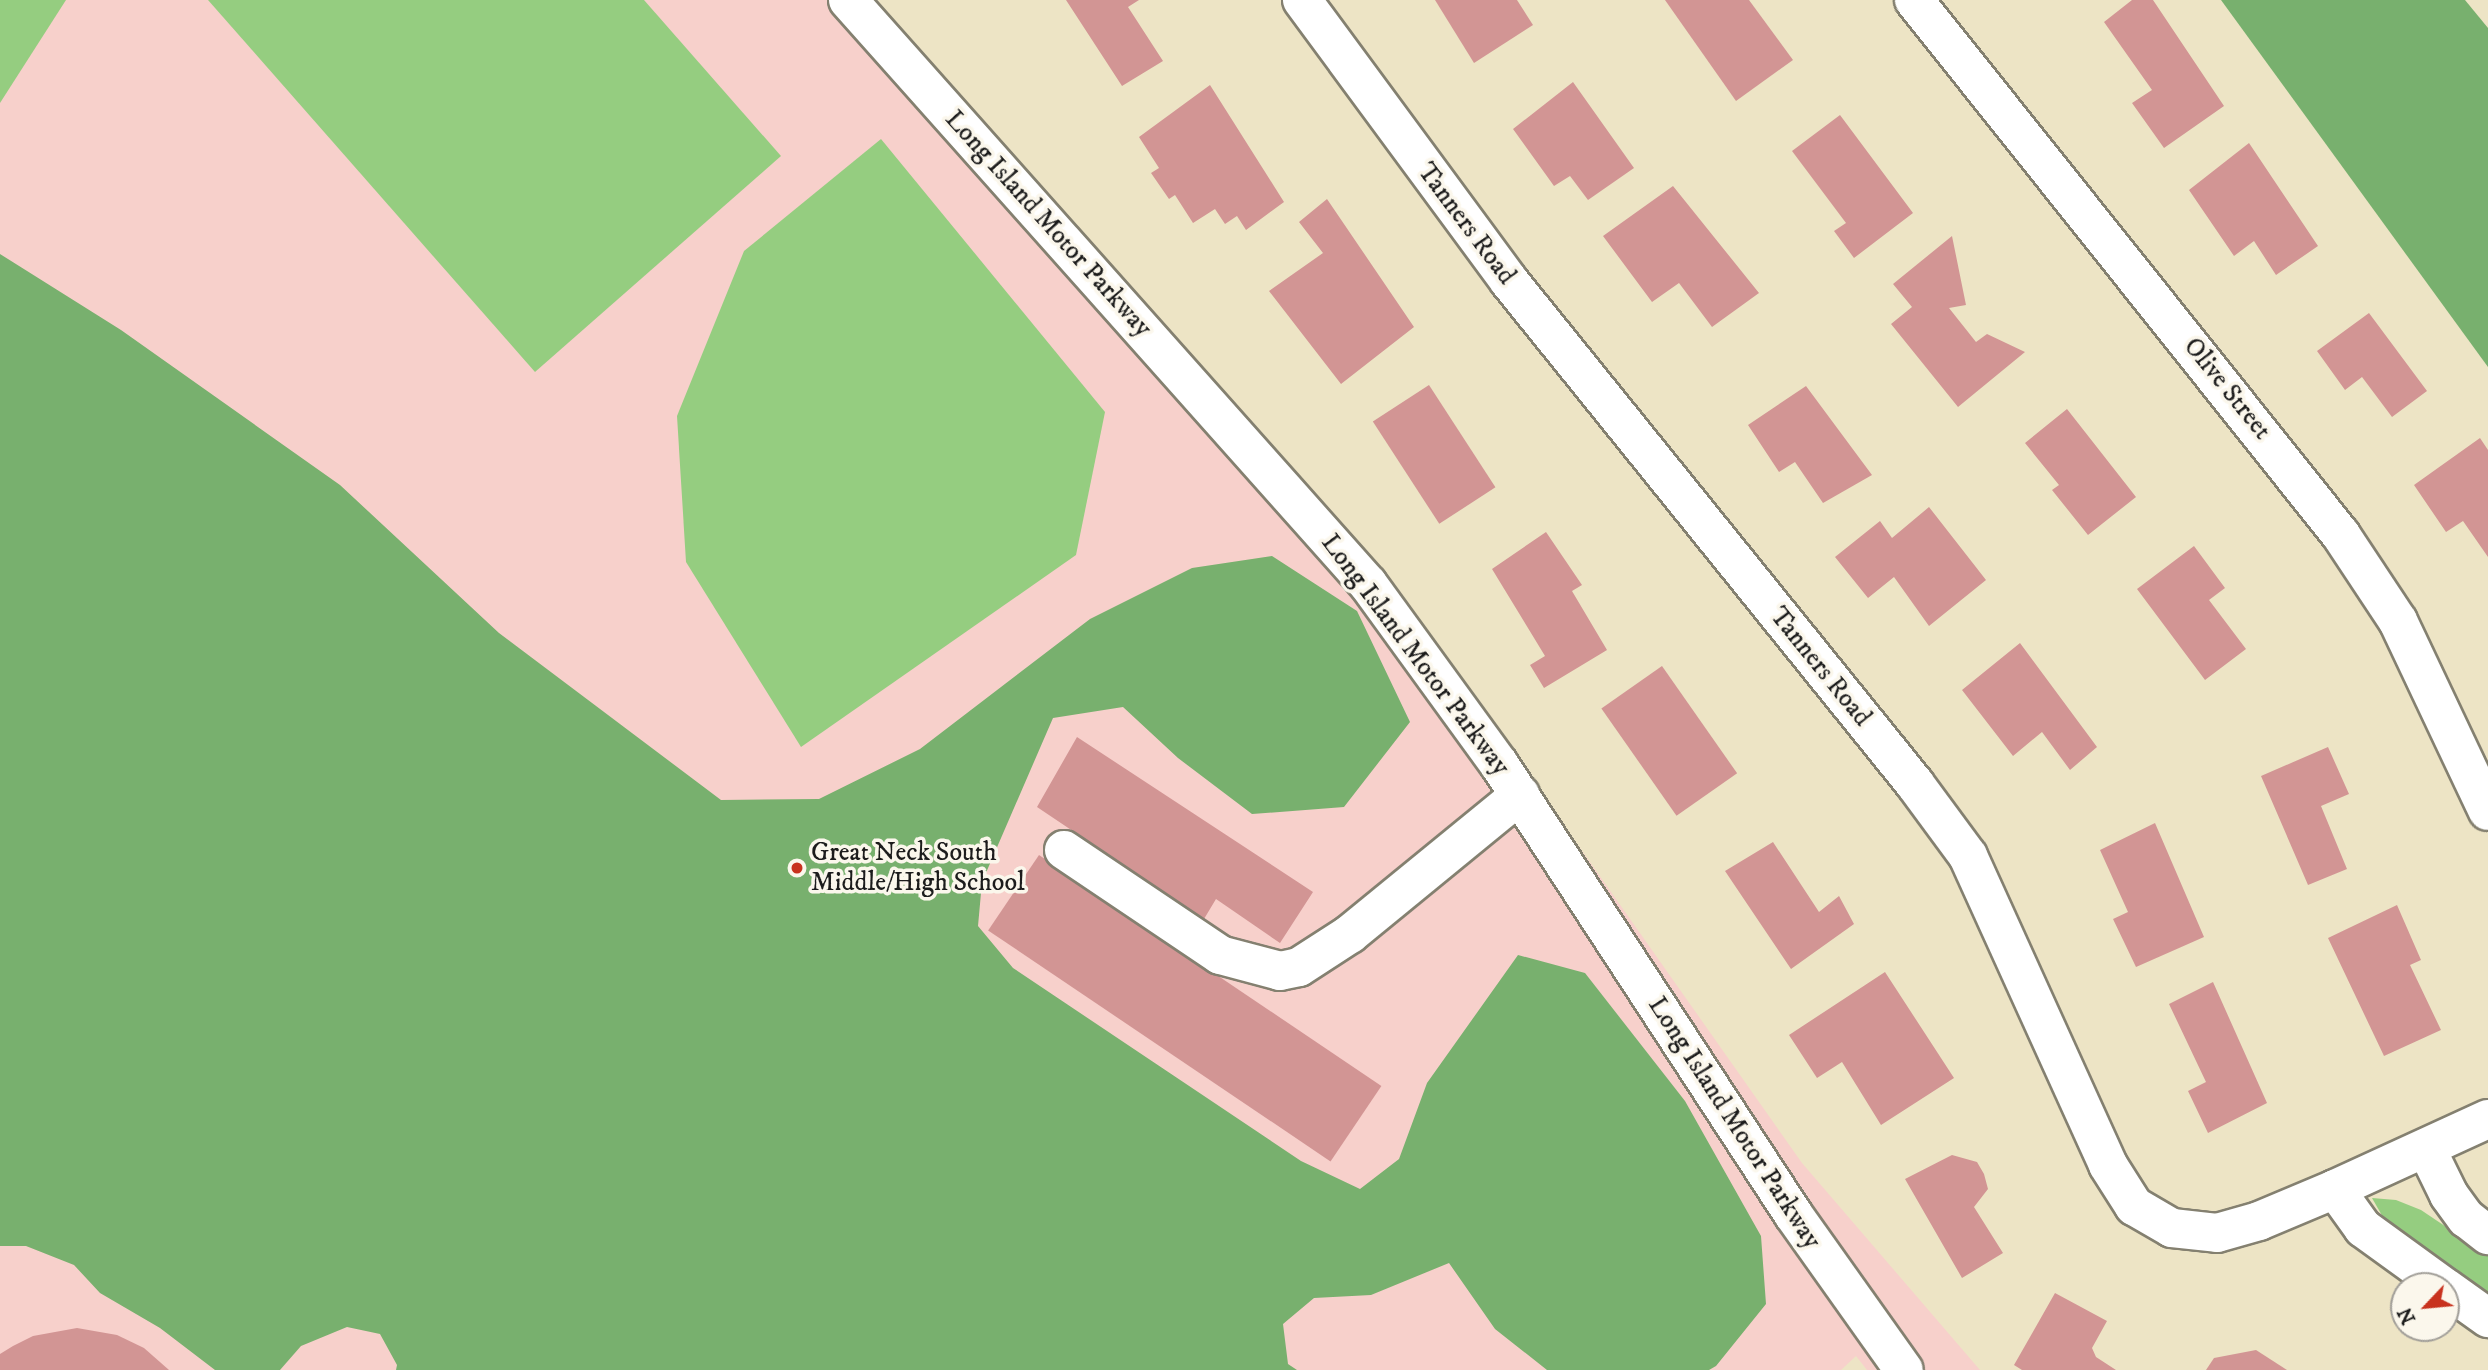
<!DOCTYPE html>
<html>
<head>
<meta charset="utf-8">
<style>
	body { margin:0 }
	#map { position:relative; width:2488px; height:1370px; overflow:hidden; background:#ede4c5; font-family:"IM FELL DW Pica",serif }
	div>[style] { position:absolute }
	.built>* { inset:0; background:#f7d0cb }
	.green>* { inset:0; background:#95cd80 }
	.forest>* { inset:0; background:#78b06e }
	.building>* { inset:0; background:#d29594; transform-origin:0 0 }
	.roads { filter:drop-shadow(2px 0 #848070) drop-shadow(-2px 0 #848070) drop-shadow(0 2px #848070) drop-shadow(0 -2px #848070) }
	.minor>* { height:38px; margin:-19px; padding:0 19px; transform-origin:19px; border-radius:19px; background:#fff }
	.dots>* { width:19px; height:19px; translate:-50% -50%; box-sizing:border-box; border:4px solid #fbf7ec; border-radius:50% }
	span { translate:-50% -50%; white-space:nowrap; text-align:center; line-height:1.15; -webkit-text-stroke:7px #fbf7ec; paint-order:stroke }
	.street-label { font-size:26px; color:#1c1c1c }
	.poi-label { font-size:26px; color:#1c1c1c }
	.left { translate:0 -50%; text-align:left }
	.north { position:absolute; left:2390px; top:1272px; width:70px; height:70px; box-sizing:border-box; background:#fbf7ec; border:2px solid #a29f99; border-radius:50%; rotate:244deg; font-size:19px; font-weight:700; line-height:28px; text-align:center; color:#1c1c1c }
	.north::after { content:''; display:block; margin:auto; width:24px; height:32px; background:#c8321e; clip-path:polygon(50% 0,100% 100%,50% 72%,0 100%) }
</style>
</head>
<body>
<div id="map">
	<div class="built">
		<div style="clip-path:polygon(0 0,876px 0,1387px 574px,1802px 1163px,1980px 1370px,1867px 1370px,1856px 1356px,1841px 1370px,0 1370px)"></div>
	</div>
	<div class="green">
		<div style="clip-path:polygon(0 0,66px 0,0 103px)"></div>
		<div style="clip-path:polygon(208px 0,644px 0,781px 156px,535px 372px)"></div>
		<div style="clip-path:polygon(881px 139px,1105px 412px,1076px 555px,801px 747px,686px 562px,677px 416px,744px 251px)"></div>
		<div style="clip-path:polygon(2372px 1198px,2396px 1200px,2421px 1210px,2488px 1255px,2488px 1304px,2388px 1226px)"></div>
	</div>
	<div class="forest">
		<div style="clip-path:polygon(2221px 0,2465px 0,2488px 28px,2488px 367px)"></div>
		<div style="clip-path:polygon(0 254px,121px 330px,340px 485px,499px 633px,721px 800px,819px 799px,920px 749px,1090px 619px,1192px 568px,1272px 556px,1357px 611px,1410px 722px,1344px 807px,1252px 814px,1178px 758px,1123px 707px,1053px 718px,982px 882px,978px 926px,1013px 968px,1301px 1161px,1360px 1189px,1399px 1159px,1427px 1083px,1518px 955px,1585px 973px,1685px 1101px,1761px 1236px,1766px 1304px,1716px 1366px,1709px 1370px,1547px 1370px,1495px 1329px,1449px 1263px,1371px 1295px,1314px 1298px,1283px 1324px,1288px 1364px,1297px 1370px,396px 1370px,397px 1365px,380px 1334px,347px 1327px,301px 1346px,280px 1370px,215px 1370px,160px 1328px,100px 1293px,74px 1265px,26px 1246px,0 1246px)"></div>
	</div>
	<div class="building">
		<div style="clip-path:polygon(1066px 0,1139px 0,1128px 7px,1163px 61px,1122px 86px)"></div>
		<div style="clip-path:polygon(1435px 0,1517px 0,1533px 25px,1474px 63px)"></div>
		<div style="clip-path:polygon(1665px 0,1749px 0,1793px 60px,1736px 101px)"></div>
		<div style="clip-path:polygon(2132px 0,2153px 0,2224px 106px,2164px 148px,2132px 103px,2152px 90px,2104px 22px)"></div>
		<div style="clip-path:polygon(1573px 82px,1634px 168px,1588px 200px,1570px 176px,1554px 186px,1513px 129px)"></div>
		<div style="clip-path:polygon(1210px 85px,1284px 202px,1246px 230px,1237px 216px,1225px 224px,1215px 209px,1193px 223px,1175px 195px,1169px 199px,1151px 173px,1159px 168px,1139px 137px)"></div>
		<div style="clip-path:polygon(1840px 115px,1913px 213px,1854px 258px,1834px 231px,1846px 223px,1792px 151px)"></div>
		<div style="clip-path:polygon(2249px 143px,2318px 246px,2276px 275px,2254px 241px,2234px 256px,2189px 190px)"></div>
		<div style="clip-path:polygon(1673px 186px,1759px 293px,1712px 327px,1679px 283px,1652px 302px,1603px 236px)"></div>
		<div style="clip-path:polygon(1327px 199px,1414px 327px,1341px 384px,1269px 291px,1323px 253px,1299px 222px)"></div>
		<div style="clip-path:polygon(1952px 236px,1966px 305px,1949px 308px,1976px 342px,1987px 334px,2025px 352px,1958px 407px,1891px 324px,1912px 307px,1893px 284px)"></div>
		<div style="clip-path:polygon(2369px 313px,2427px 391px,2392px 417px,2362px 377px,2345px 390px,2317px 351px)"></div>
		<div style="left:1429px;top:385px;width:122px;height:67px;rotate:57deg"></div>
		<div style="clip-path:polygon(1806px 386px,1872px 475px,1823px 503px,1795px 462px,1779px 472px,1748px 425px)"></div>
		<div style="clip-path:polygon(2067px 409px,2136px 497px,2088px 535px,2052px 490px,2059px 485px,2025px 443px)"></div>
		<div style="clip-path:polygon(2480px 438px,2488px 450px,2488px 557px,2463px 521px,2446px 532px,2414px 485px)"></div>
		<div style="clip-path:polygon(1929px 507px,1986px 580px,1929px 626px,1894px 577px,1868px 598px,1835px 557px,1880px 521px,1892px 538px)"></div>
		<div style="clip-path:polygon(1546px 532px,1582px 585px,1572px 591px,1607px 650px,1544px 688px,1530px 665px,1545px 656px,1492px 569px)"></div>
		<div style="clip-path:polygon(2194px 546px,2225px 588px,2209px 600px,2246px 649px,2205px 680px,2137px 589px)"></div>
		<div style="clip-path:polygon(2020px 643px,2097px 747px,2070px 770px,2042px 732px,2013px 756px,1962px 690px)"></div>
		<div style="left:1662px;top:666px;width:131px;height:74px;rotate:55deg"></div>
		<div style="clip-path:polygon(1077px 737px,1313px 892px,1280px 943px,1216px 899px,1204px 919px,1037px 807px)"></div>
		<div style="clip-path:polygon(2328px 747px,2349px 794px,2321px 806px,2347px 869px,2308px 885px,2261px 776px)"></div>
		<div style="clip-path:polygon(2155px 823px,2204px 937px,2136px 967px,2113px 919px,2128px 912px,2100px 850px)"></div>
		<div style="clip-path:polygon(1773px 842px,1819px 912px,1839px 896px,1854px 924px,1791px 969px,1725px 871px)"></div>
		<div style="left:1039px;top:855px;width:413px;height:91px;rotate:34deg"></div>
		<div style="clip-path:polygon(2397px 905px,2421px 960px,2410px 965px,2441px 1030px,2384px 1056px,2328px 938px)"></div>
		<div style="clip-path:polygon(1885px 972px,1954px 1078px,1881px 1125px,1842px 1062px,1817px 1078px,1789px 1035px)"></div>
		<div style="clip-path:polygon(2213px 982px,2267px 1103px,2208px 1133px,2188px 1091px,2206px 1082px,2169px 1004px)"></div>
		<div style="clip-path:polygon(1952px 1155px,1977px 1162px,1984px 1174px,1988px 1189px,1974px 1207px,2003px 1253px,1962px 1278px,1905px 1179px)"></div>
		<div style="clip-path:polygon(2055px 1293px,2107px 1321px,2092px 1348px,2096px 1357px,2116px 1370px,2022px 1370px,2014px 1365px)"></div>
		<div style="clip-path:polygon(77px 1328px,117px 1335px,144px 1348px,169px 1370px,0 1370px,0 1354px,13px 1346px,33px 1336px)"></div>
		<div style="clip-path:polygon(2256px 1350px,2287px 1370px,2206px 1370px,2214px 1358px)"></div>
	</div>
	<div class="roads">
		<div class="minor">
			<div style="left:848px;top:0;width:782px;rotate:48.32deg"></div>
			<div style="left:1368px;top:584px;width:223px;rotate:54deg"></div>
			<div style="left:1499px;top:764px;width:538px;rotate:56.84deg"></div>
			<div style="left:1793px;top:1214px;width:191px;rotate:54.6deg"></div>
			<div style="left:1302px;top:0;width:349px;rotate:53.6deg"></div>
			<div style="left:1509px;top:281px;width:646px;rotate:51.09deg"></div>
			<div style="left:1915px;top:784px;width:89px;rotate:53.6deg"></div>
			<div style="left:1968px;top:856px;width:339px;rotate:65.6deg"></div>
			<div style="left:2108px;top:1165px;width:49px;rotate:57.6deg"></div>
			<div style="left:2134px;top:1206px;width:44px;rotate:30.1deg"></div>
			<div style="left:2172px;top:1228px;width:45px;rotate:6.3deg"></div>
			<div style="left:2217px;top:1233px;width:44px;rotate:-15.9deg"></div>
			<div style="left:2259px;top:1221px;width:82px;rotate:-22.8deg"></div>
			<div style="left:2335px;top:1189px;width:168px;rotate:-24.6deg"></div>
			<div style="left:1914px;top:0;width:685px;rotate:51.41deg"></div>
			<div style="left:2341px;top:535px;width:103px;rotate:56.5deg"></div>
			<div style="left:2398px;top:621px;width:210px;rotate:64.7deg"></div>
			<div style="left:1064px;top:850px;width:188px;rotate:33.9deg"></div>
			<div style="left:1220px;top:955px;width:62px;rotate:14.9deg"></div>
			<div style="left:1280px;top:971px;width:19px;rotate:-12deg"></div>
			<div style="left:1299px;top:967px;width:61px;rotate:-32.9deg"></div>
			<div style="left:1350px;top:934px;width:220px;rotate:-39.3deg"></div>
			<div style="left:2426px;top:1148px;width:52px;rotate:63.9deg"></div>
			<div style="left:2449px;top:1195px;width:29px;rotate:54deg"></div>
			<div style="left:2466px;top:1218px;width:28px;rotate:38deg"></div>
			<div style="left:2335px;top:1189px;width:48px;rotate:54.3deg"></div>
			<div style="left:2363px;top:1228px;width:99px;rotate:35.9deg"></div>
			<div style="left:2446px;top:1288px;width:52px;rotate:35.5deg"></div>
		</div>
	</div>
	<div class="dots">
		<div style="left:797px;top:868px;background:#c8321e"></div>
	</div>
	<div class="street-label">
		<span style="left:1048px;top:224px;rotate:48deg">Long Island Motor Parkway</span>
		<span style="left:1466px;top:224px;rotate:53deg">Tanners Road</span>
		<span style="left:2227px;top:389px;rotate:51deg">Olive Street</span>
		<span style="left:1415px;top:655px;rotate:53deg">Long Island Motor Parkway</span>
		<span style="left:1820px;top:667px;rotate:51deg">Tanners Road</span>
		<span style="left:1734px;top:1123px;rotate:57deg">Long Island Motor Parkway</span>
	</div>
	<div class="poi-label">
		<span class="left" style="left:811px;top:868px">Great Neck South<br>Middle/High School</span>
	</div>
	<div class="north">N</div>
</div>
</body>
</html>
